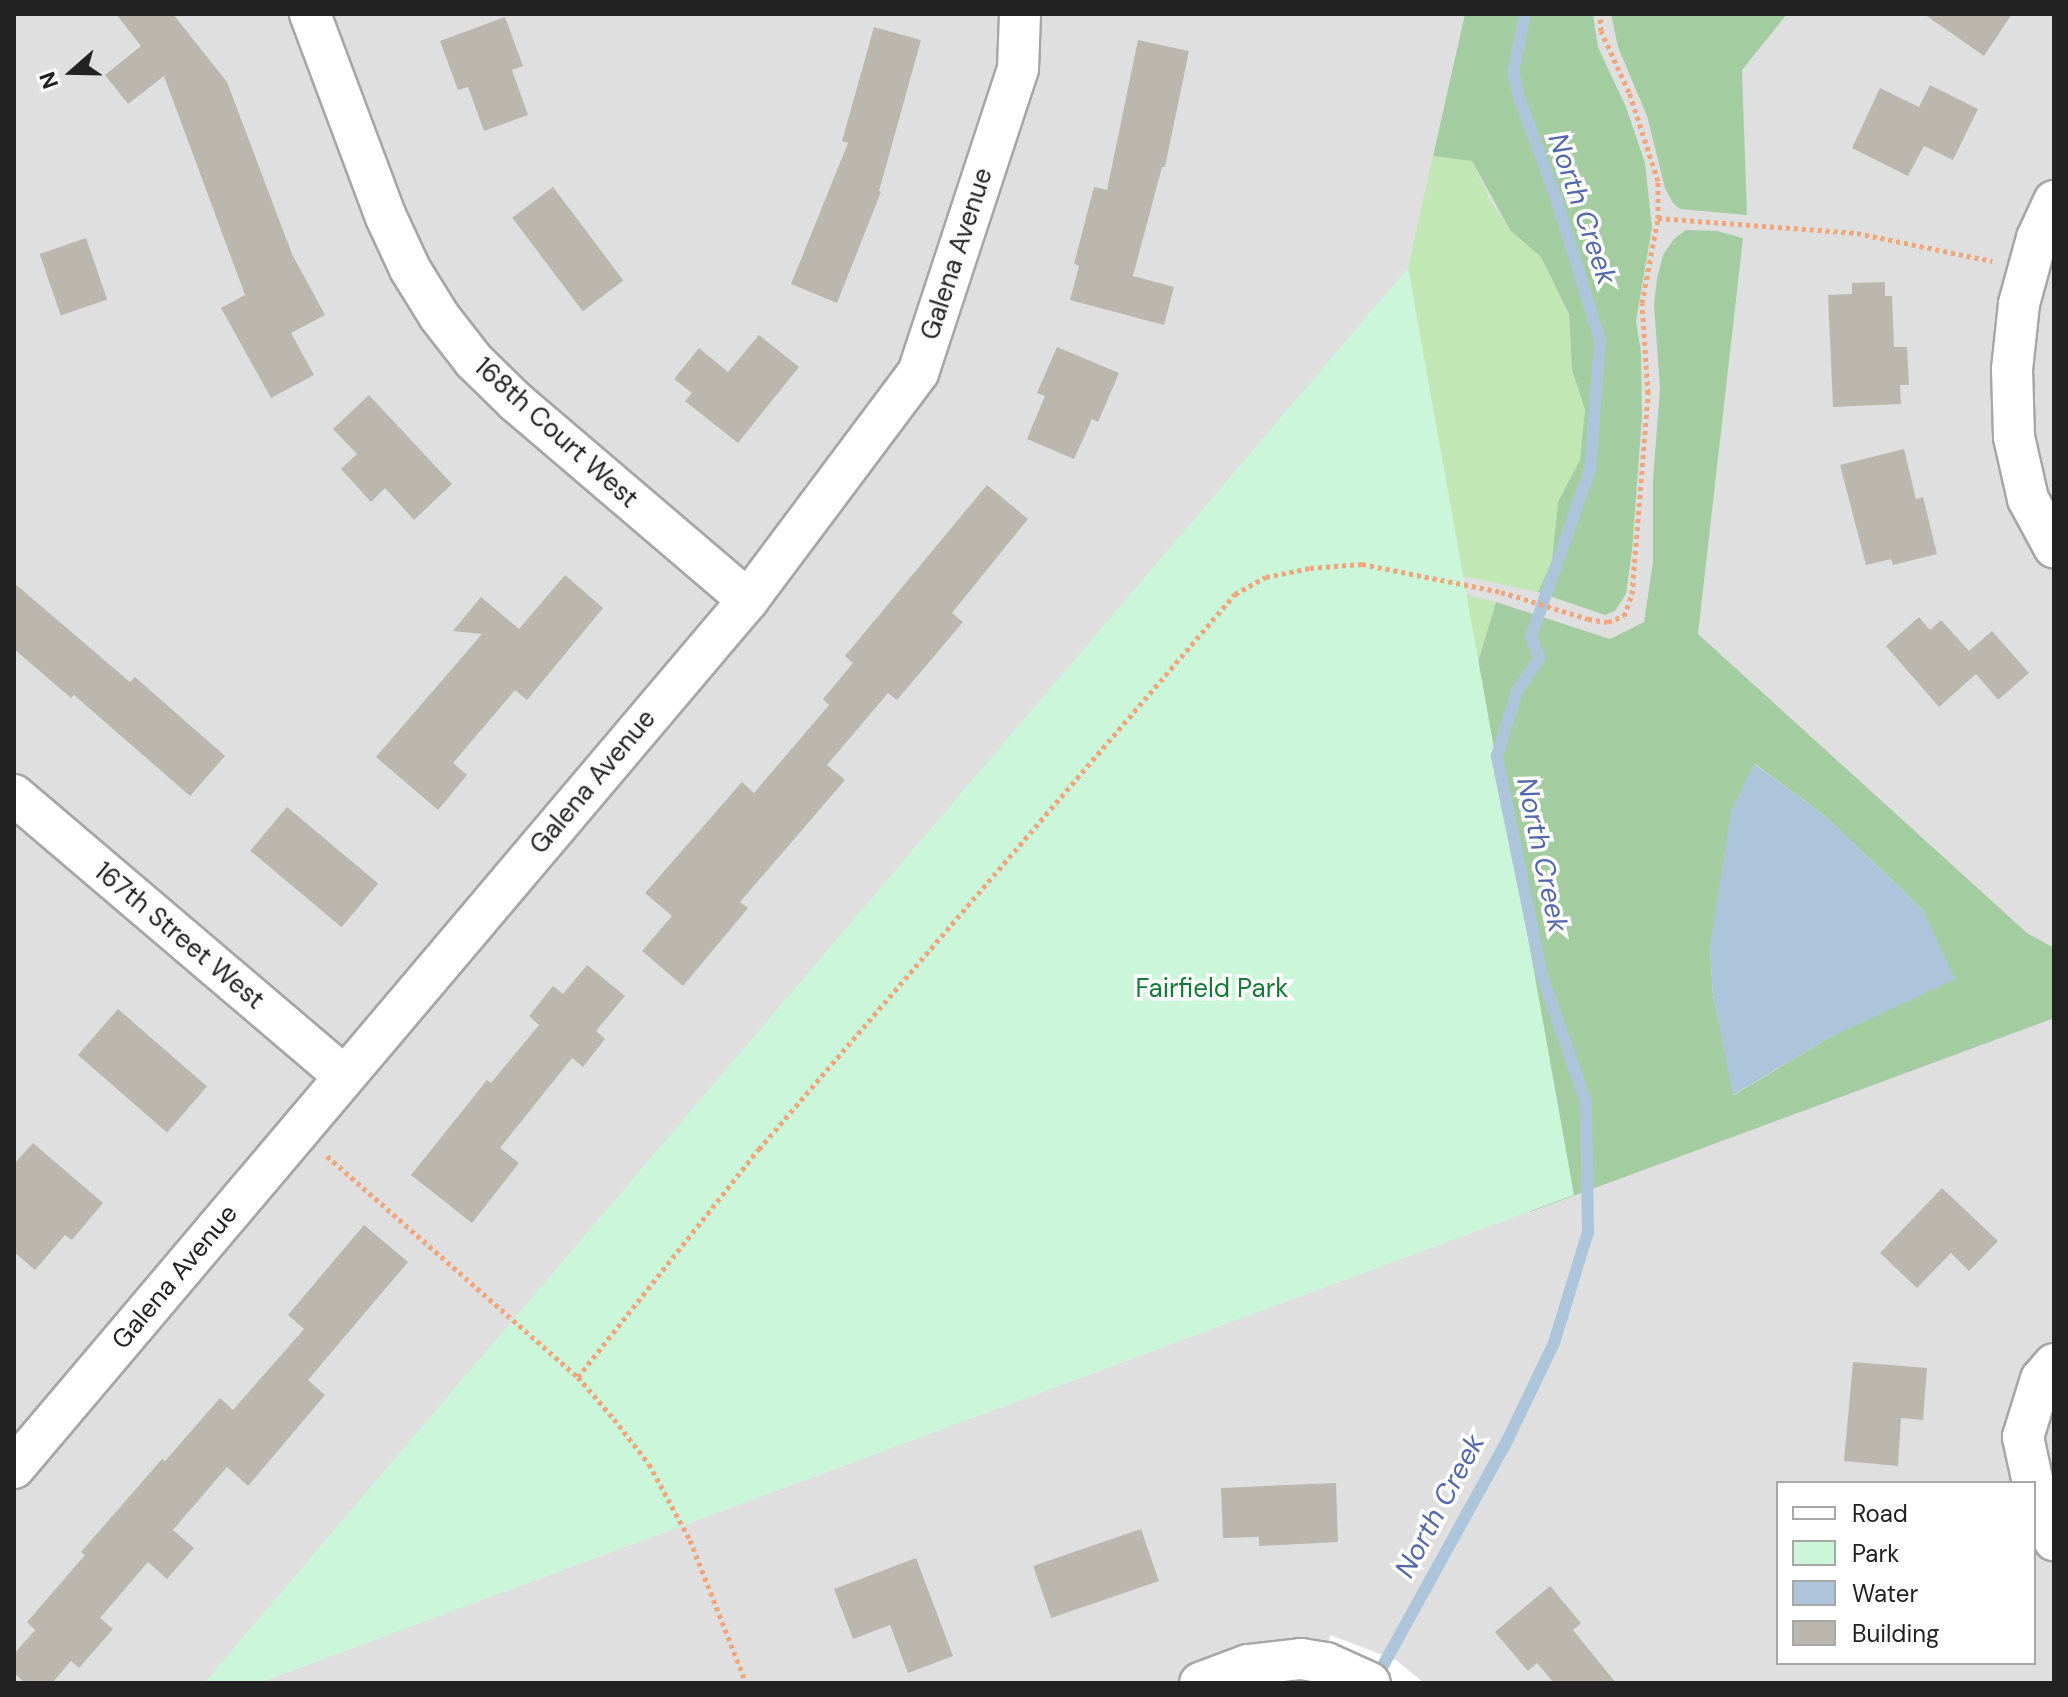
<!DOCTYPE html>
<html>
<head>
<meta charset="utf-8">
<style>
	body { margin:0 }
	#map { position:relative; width:2068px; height:1697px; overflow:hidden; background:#f1f1e9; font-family:"DM Sans",sans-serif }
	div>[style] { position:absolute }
	.residential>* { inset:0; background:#e0dfdf }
	.grass>* { inset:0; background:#c0e7b4 }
	.forest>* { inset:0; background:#a3cda1 }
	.park>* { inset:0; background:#cbf6da }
	.water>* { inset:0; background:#adc5db }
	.pier>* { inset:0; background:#fff }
	.stream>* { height:12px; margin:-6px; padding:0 6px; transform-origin:6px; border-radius:6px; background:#adc5db }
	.building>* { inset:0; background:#bbb7af; transform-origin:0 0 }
	.path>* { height:5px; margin-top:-2.5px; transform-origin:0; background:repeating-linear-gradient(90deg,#f1a57b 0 4px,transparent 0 8px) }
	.roads { filter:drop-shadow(2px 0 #a6a6a6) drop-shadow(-2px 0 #a6a6a6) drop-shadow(0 2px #a6a6a6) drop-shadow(0 -2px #a6a6a6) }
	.street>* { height:40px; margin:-20px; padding:0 20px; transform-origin:20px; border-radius:20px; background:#fff }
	span { translate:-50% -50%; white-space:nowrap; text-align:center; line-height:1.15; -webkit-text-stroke:7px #fff; paint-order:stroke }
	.street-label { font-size:26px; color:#222 }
	.park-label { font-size:26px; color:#147b37 }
	.water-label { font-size:28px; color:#5469ac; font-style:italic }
	.frame { position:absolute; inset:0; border:16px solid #222; pointer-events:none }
	.legend { position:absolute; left:1776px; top:1481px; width:260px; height:184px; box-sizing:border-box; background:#fff; border:2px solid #a7a7a7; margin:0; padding:10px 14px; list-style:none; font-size:24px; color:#222 }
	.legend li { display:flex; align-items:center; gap:16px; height:40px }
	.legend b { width:40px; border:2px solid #a7a7a7 }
	.north { position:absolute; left:32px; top:32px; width:80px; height:80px; -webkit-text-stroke:6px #fff; paint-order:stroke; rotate:250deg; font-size:22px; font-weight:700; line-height:32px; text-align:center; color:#222 }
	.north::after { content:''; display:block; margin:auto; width:28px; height:36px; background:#222; clip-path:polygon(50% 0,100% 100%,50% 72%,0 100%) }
</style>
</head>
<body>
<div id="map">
	<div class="residential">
		<div style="clip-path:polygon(evenodd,14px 14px,2054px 14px,2054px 1683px,14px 1683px,14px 14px,1778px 1483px,2034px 1483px,2034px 1663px,1778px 1663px,1778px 1483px)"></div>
	</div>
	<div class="grass">
		<div style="clip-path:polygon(1433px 156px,1472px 161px,1489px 198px,1510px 230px,1541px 257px,1569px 315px,1572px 370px,1585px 410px,1580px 461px,1558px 502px,1552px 561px,1538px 592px,1463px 576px,1408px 268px)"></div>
		<div style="clip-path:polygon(1466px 595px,1496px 602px,1478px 662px)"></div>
	</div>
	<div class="forest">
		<div style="clip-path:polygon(1465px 14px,1593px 14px,1598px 47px,1626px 107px,1645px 163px,1652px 227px,1636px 321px,1641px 352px,1642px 416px,1632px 551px,1626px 594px,1615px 611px,1605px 615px,1538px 592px,1552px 561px,1558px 502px,1580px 460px,1585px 410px,1572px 370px,1569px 314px,1541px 257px,1510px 230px,1472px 161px,1433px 156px)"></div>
		<div style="clip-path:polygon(1611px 14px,1787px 14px,1742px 70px,1747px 215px,1680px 209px,1673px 203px,1665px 188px,1647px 116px,1618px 47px)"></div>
		<div style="clip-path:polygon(evenodd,1686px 230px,1717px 231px,1743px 238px,1698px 634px,2027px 933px,2054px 948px,2054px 1018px,1530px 1212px,1478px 662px,1496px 602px,1610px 639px,1644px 622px,1653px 562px,1653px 480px,1660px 388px,1654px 305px,1657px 279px,1663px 255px,1674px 239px,1686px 230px,1755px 764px,1824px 815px,1923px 910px,1829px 1038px,1734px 1095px,1713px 995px,1710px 947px,1755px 764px)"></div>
	</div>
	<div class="park">
		<div style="clip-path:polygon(1408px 268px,1574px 1195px,259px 1683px,204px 1683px)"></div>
	</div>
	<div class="water">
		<div style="clip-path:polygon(1754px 764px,1824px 815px,1923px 910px,1955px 979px,1829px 1038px,1733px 1095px,1713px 995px,1710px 947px,1731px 811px)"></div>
	</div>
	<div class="pier">
		<div style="clip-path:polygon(1330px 1635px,1396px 1660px,1424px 1683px,1323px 1683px)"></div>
	</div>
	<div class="stream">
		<div style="left:1375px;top:1680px;width:275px;rotate:-61.1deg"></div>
		<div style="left:1508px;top:1439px;width:106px;rotate:-64.4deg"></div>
		<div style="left:1554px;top:1343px;width:116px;rotate:-73deg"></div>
		<div style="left:1588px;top:1232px;width:130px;rotate:-90.9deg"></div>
		<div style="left:1586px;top:1102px;width:133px;rotate:-109.2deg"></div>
		<div style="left:1542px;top:976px;width:225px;rotate:-101.6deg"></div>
		<div style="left:1497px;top:756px;width:68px;rotate:-72.9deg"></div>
		<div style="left:1517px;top:691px;width:40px;rotate:-56deg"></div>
		<div style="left:1539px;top:658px;width:22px;rotate:-111deg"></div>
		<div style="left:1531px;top:637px;width:178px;rotate:-70.6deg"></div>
		<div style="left:1590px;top:469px;width:129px;rotate:-85.6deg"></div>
		<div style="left:1600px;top:340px;width:152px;rotate:-107.2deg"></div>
		<div style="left:1555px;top:195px;width:104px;rotate:-110.2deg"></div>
		<div style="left:1519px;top:97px;width:26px;rotate:-103deg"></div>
		<div style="left:1513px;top:72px;width:59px;rotate:-78.3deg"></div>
	</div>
	<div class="building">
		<div style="clip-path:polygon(116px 14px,173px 14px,227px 82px,292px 254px,325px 315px,291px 333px,314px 375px,271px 398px,221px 308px,245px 295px,164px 76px,128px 104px,105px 75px,141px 46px)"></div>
		<div style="clip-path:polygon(1924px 14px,2012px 14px,1984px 56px)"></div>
		<div style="clip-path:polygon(505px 17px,523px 66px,512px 70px,528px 115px,484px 131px,468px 87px,458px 90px,440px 41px)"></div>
		<div style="clip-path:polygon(874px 27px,921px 40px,879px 191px,881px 192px,837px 303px,791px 284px,848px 143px,842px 141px)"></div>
		<div style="clip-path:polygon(1138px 40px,1189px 51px,1165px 167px,1162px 167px,1133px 276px,1174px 287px,1164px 325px,1070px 300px,1079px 266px,1074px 264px,1094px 187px,1107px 190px)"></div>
		<div style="clip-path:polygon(1930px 85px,1978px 109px,1953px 160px,1924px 146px,1908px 176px,1852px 148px,1880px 88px,1919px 107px)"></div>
		<div style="left:553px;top:187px;width:117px;height:51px;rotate:53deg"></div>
		<div style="left:86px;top:238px;width:65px;height:49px;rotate:71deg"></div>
		<div style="clip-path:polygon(1885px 282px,1885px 296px,1892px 296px,1894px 347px,1907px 347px,1909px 385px,1900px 385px,1901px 404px,1833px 407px,1828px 295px,1852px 294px,1852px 283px)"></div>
		<div style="clip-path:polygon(759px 335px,799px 367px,738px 443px,685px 401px,692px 393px,674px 379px,699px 348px,728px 372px)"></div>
		<div style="clip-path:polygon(1057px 347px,1119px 373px,1098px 422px,1092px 419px,1074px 459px,1027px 439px,1045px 396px,1037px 393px)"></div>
		<div style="clip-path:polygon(369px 395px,452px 484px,414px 520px,385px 488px,371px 502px,341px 469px,357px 454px,333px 429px)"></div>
		<div style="clip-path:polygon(1904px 449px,1916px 499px,1923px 497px,1937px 554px,1893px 565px,1891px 559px,1866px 565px,1840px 465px)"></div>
		<div style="clip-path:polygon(987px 485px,1028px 519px,952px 613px,963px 622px,897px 700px,888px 693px,827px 765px,845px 780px,740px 902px,748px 908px,683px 986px,642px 951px,672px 916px,645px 893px,742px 782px,754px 793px,829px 705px,823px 699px,853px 663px,845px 656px)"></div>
		<div style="clip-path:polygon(565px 575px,603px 608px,527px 700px,515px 690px,453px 763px,467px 775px,438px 810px,376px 757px,482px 634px,453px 631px,481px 597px,519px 629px)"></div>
		<div style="clip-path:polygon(14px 583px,130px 682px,135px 677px,225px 756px,190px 796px,74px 695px,71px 698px,14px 649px)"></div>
		<div style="clip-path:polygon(1919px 617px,1930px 630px,1941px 620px,1969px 651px,1992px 631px,2029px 673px,1998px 700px,1976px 674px,1939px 707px,1886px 646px)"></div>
		<div style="left:287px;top:807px;width:119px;height:57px;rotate:40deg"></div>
		<div style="clip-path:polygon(587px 965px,625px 996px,596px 1031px,605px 1039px,583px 1067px,572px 1058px,500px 1148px,519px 1163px,472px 1223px,411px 1175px,487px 1080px,491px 1083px,539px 1025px,529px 1016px,553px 986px,563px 994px)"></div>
		<div style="left:118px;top:1009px;width:118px;height:61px;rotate:41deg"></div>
		<div style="clip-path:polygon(33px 1143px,103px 1203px,72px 1240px,65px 1235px,35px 1270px,14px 1252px,14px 1164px)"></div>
		<div style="clip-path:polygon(1942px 1188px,1998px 1241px,1969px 1271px,1951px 1253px,1917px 1288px,1880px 1253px)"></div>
		<div style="clip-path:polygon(364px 1225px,408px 1262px,308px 1380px,325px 1395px,248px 1486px,227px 1467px,173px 1530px,194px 1548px,167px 1579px,148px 1562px,100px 1618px,113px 1629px,79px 1668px,71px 1661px,52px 1683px,25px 1683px,14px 1673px,14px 1654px,35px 1630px,27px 1622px,85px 1555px,81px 1552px,162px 1459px,165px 1461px,220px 1398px,233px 1410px,304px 1329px,288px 1315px)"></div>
		<div style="clip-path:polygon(1853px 1362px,1927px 1368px,1923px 1420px,1901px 1418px,1898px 1466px,1844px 1461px)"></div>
		<div style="clip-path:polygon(1336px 1483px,1338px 1542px,1259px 1546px,1259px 1537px,1223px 1538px,1221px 1488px)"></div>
		<div style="left:1141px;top:1529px;width:55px;height:114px;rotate:71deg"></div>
		<div style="clip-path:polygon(916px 1558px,953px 1656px,908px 1673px,890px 1625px,853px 1639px,834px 1589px)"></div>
		<div style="clip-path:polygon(1550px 1586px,1581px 1623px,1573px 1630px,1616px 1683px,1554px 1683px,1537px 1663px,1528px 1671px,1495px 1632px)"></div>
	</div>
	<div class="path">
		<div style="left:1658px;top:218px;width:200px;rotate:4.3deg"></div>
		<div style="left:1857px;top:233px;width:138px;rotate:11.7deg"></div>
		<div style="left:327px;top:1156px;width:334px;rotate:41.4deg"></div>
		<div style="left:578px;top:1377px;width:55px;rotate:49.4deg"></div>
		<div style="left:614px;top:1419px;width:57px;rotate:52.1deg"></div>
		<div style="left:649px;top:1464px;width:86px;rotate:61.7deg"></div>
		<div style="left:690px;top:1540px;width:154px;rotate:68.6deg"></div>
		<div style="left:578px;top:1377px;width:291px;rotate:-51.6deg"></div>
		<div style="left:759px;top:1149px;width:731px;rotate:-49.38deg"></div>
		<div style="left:1235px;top:594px;width:35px;rotate:-29deg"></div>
		<div style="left:1266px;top:577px;width:45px;rotate:-11.6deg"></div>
		<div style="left:1310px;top:568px;width:52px;rotate:-4.4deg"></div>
		<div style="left:1362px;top:564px;width:142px;rotate:11.4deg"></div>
		<div style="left:1501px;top:592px;width:91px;rotate:17.2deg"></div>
		<div style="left:1588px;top:619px;width:20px;rotate:9deg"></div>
		<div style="left:1608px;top:622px;width:17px;rotate:-21deg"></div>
		<div style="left:1624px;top:616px;width:23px;rotate:-70deg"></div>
		<div style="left:1632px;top:594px;width:202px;rotate:-85.4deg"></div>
		<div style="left:1648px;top:393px;width:90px;rotate:-93.8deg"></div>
		<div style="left:1642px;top:303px;width:86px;rotate:-79.3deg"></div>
		<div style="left:1658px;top:218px;width:37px;rotate:-90deg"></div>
		<div style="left:1658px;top:181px;width:94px;rotate:-108deg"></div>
		<div style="left:1629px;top:92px;width:67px;rotate:-114.7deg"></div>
		<div style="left:1601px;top:31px;width:17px;rotate:-93deg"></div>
	</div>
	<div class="roads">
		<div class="street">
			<div style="left:310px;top:14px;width:217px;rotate:69.5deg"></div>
			<div style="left:386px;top:217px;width:57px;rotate:65.2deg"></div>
			<div style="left:410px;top:269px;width:55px;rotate:58.3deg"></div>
			<div style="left:439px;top:316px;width:57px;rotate:52.1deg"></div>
			<div style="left:474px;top:361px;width:59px;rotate:44.3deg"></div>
			<div style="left:516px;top:402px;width:305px;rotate:40.5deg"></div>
			<div style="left:2054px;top:201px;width:41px;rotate:114.7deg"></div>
			<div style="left:2037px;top:238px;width:68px;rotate:105.3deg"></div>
			<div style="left:2019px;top:304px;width:65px;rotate:96.1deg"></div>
			<div style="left:2012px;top:369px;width:68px;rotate:88.3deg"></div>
			<div style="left:2014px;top:437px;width:64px;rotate:77.3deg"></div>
			<div style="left:2028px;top:499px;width:55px;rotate:61.6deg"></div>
			<div style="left:14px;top:795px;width:433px;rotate:40.4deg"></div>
			<div style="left:14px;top:1468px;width:1137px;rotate:-49.78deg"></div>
			<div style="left:748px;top:600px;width:284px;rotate:-53.2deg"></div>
			<div style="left:918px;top:373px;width:320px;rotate:-71.8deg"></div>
			<div style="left:1018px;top:69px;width:55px;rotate:-87.9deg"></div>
			<div style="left:2033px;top:1483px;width:47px;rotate:-102.3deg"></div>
			<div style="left:2023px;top:1437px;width:61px;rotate:-72.8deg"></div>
			<div style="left:2041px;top:1379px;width:20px;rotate:-49deg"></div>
			<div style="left:2034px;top:1485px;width:59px;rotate:70deg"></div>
			<div style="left:1200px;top:1683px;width:51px;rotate:-20.6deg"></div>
			<div style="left:1248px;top:1665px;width:53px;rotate:-6.5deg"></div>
			<div style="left:1301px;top:1659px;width:25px;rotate:9deg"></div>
			<div style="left:1326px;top:1663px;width:48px;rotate:24.4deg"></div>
		</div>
	</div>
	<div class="street-label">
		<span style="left:957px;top:254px;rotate:-72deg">Galena Avenue</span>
		<span style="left:556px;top:433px;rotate:42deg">168th Court West</span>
		<span style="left:593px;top:782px;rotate:-50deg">Galena Avenue</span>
		<span style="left:179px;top:936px;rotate:40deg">167th Street West</span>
		<span style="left:175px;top:1277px;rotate:-50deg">Galena Avenue</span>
	</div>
	<div class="park-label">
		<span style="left:1212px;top:989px">Fairfield Park</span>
	</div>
	<div class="water-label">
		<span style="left:1582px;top:209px;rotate:71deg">North Creek</span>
		<span style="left:1542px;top:855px;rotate:78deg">North Creek</span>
		<span style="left:1440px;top:1506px;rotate:-62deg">North Creek</span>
	</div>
	<div class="frame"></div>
	<ul class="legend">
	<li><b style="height:10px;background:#fff"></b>Road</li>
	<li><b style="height:22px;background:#cbf6da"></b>Park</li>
	<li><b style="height:22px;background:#adc5db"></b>Water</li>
	<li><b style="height:22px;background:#bbb7af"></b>Building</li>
	</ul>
	<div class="north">N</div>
</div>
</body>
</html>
